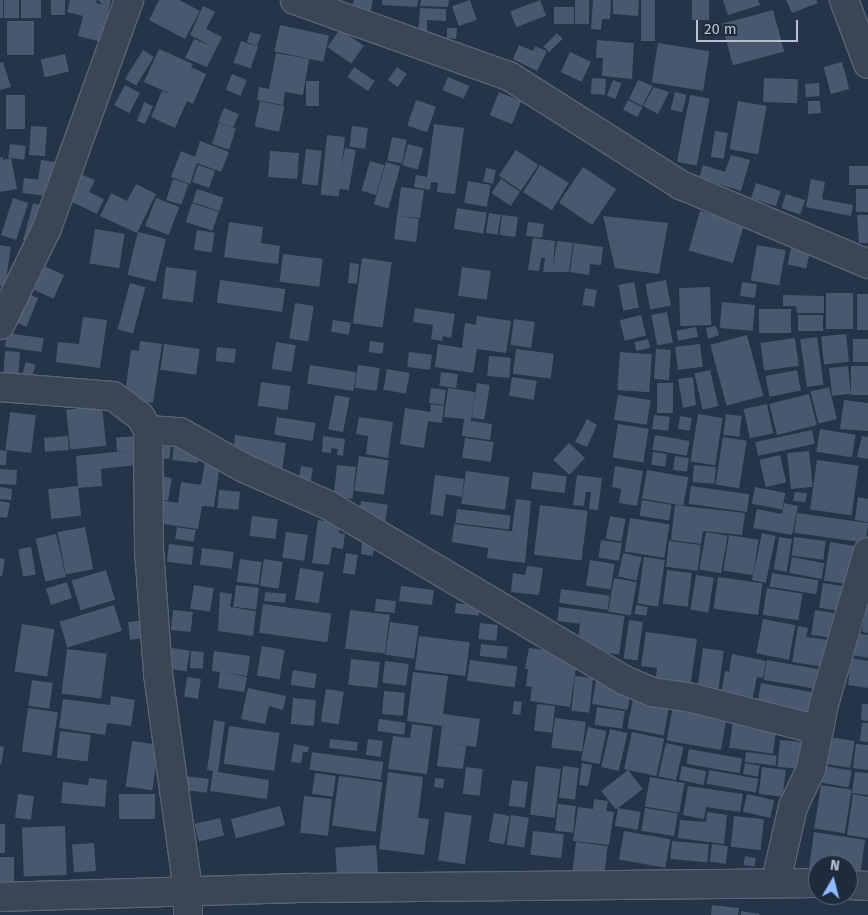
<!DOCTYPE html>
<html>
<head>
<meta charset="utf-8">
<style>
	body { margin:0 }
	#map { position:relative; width:868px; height:915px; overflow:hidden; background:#253447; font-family:"Fira Sans",sans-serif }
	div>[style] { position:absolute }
	.building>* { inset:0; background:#49586e; transform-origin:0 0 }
	.roads { filter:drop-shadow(1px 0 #586473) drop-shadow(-1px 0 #586473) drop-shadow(0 1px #586473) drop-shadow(0 -1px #586473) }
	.minor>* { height:28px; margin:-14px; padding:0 14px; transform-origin:14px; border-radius:14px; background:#3a4656 }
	span { translate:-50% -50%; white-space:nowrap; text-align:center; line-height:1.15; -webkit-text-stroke:4px #1e2b3c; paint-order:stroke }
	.north { position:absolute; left:808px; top:855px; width:50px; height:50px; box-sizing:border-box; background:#1e2b3c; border:1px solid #5c6777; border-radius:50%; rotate:8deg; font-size:14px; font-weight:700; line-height:20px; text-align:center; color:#b8c1cf }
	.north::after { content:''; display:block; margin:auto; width:18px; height:22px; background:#8dbbff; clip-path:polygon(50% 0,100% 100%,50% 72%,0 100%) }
	.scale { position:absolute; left:696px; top:20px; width:102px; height:22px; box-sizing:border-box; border:2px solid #b8c1cf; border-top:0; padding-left:6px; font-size:15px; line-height:18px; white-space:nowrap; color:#b8c1cf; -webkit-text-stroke:4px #1e2b3c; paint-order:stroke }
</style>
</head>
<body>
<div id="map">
	<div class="building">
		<div style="left:0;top:0;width:3px;height:18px"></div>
		<div style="left:4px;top:0;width:15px;height:18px"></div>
		<div style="left:21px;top:0;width:20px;height:18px"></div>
		<div style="left:51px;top:0;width:14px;height:15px"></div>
		<div style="clip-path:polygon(70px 0,97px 0,96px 3px,103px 5px,98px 0,111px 0,101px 42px,78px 36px,83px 16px,67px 12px)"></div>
		<div style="clip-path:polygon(159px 0,179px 0,200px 11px,185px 39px,149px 20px)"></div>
		<div style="clip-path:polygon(354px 0,373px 0,369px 18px,350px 13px)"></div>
		<div style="clip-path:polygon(382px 0,418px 0,417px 7px,382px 5px)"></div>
		<div style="clip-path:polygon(421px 0,449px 0,448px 7px,420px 6px)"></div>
		<div style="left:470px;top:0;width:21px;height:19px;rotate:71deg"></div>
		<div style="left:540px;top:0;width:17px;height:32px;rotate:69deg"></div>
		<div style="left:575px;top:0;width:14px;height:24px"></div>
		<div style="clip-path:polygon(593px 0,611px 0,610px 19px,602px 19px,601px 30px,591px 29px)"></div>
		<div style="clip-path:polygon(613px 0,639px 0,638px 16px,613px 14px)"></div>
		<div style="left:641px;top:0;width:14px;height:41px"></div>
		<div style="left:692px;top:0;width:17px;height:20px"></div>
		<div style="clip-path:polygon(723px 0,758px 0,760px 5px,728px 15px)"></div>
		<div style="clip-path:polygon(786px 0,816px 0,818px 3px,792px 13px)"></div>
		<div style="clip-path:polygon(203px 6px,215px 12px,206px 29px,222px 37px,207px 67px,185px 58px,194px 39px,212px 46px,190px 35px)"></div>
		<div style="left:554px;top:7px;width:20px;height:17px"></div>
		<div style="clip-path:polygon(420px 8px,446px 9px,446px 21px,427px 20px,427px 35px,418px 34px)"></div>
		<div style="left:773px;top:10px;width:43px;height:53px;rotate:75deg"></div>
		<div style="left:7px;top:21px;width:27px;height:34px"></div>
		<div style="left:280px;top:25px;width:50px;height:27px;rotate:12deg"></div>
		<div style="clip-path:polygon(447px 28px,457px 28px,456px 39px,447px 38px)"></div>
		<div style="left:340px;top:29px;width:29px;height:22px;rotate:35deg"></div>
		<div style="clip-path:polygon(250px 32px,261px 35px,257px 46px,247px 42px)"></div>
		<div style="left:557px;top:33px;width:8px;height:19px;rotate:45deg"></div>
		<div style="clip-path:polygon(597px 40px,634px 43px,632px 79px,602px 76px,603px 58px,596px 58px)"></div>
		<div style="left:241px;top:41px;width:18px;height:23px;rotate:19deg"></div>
		<div style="left:658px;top:43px;width:52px;height:40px;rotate:9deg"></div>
		<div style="clip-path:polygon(519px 45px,533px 51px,535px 46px,547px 51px,537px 71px,513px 59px)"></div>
		<div style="clip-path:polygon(159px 49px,193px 64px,191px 67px,206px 74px,193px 104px,187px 101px,175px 128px,151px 117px,162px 91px,171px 94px,144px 82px)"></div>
		<div style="left:143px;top:50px;width:13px;height:34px;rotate:32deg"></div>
		<div style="left:570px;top:52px;width:23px;height:22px;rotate:25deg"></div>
		<div style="clip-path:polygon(276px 53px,309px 59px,303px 95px,285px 92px,283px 105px,257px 100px,259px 87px,269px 89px)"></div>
		<div style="left:65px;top:54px;width:18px;height:25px;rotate:77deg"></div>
		<div style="clip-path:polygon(3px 62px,11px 87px,0 90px,0 63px)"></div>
		<div style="left:842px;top:62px;width:28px;height:19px;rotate:75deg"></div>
		<div style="left:354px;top:67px;width:25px;height:12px;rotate:34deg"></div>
		<div style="left:397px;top:67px;width:12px;height:16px;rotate:35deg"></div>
		<div style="left:232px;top:74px;width:16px;height:17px;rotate:22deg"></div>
		<div style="left:448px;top:77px;width:23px;height:14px;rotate:23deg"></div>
		<div style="left:592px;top:78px;width:14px;height:16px;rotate:4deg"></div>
		<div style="left:764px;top:78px;width:34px;height:24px;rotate:2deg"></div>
		<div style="left:613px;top:80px;width:9px;height:17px;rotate:21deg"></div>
		<div style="clip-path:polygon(638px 80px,653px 86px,642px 106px,629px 99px)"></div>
		<div style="left:306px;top:81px;width:13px;height:25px"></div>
		<div style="left:819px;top:83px;width:13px;height:14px;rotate:86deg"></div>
		<div style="left:125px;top:85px;width:17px;height:23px;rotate:28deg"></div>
		<div style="clip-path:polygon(654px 87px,669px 92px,658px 114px,643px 106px)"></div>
		<div style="left:499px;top:92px;width:24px;height:25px;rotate:22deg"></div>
		<div style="left:675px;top:92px;width:12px;height:18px;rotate:14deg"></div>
		<div style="left:6px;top:95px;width:19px;height:34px"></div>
		<div style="left:690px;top:95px;width:20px;height:68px;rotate:11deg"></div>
		<div style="left:416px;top:100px;width:21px;height:27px;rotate:19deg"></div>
		<div style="left:628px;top:100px;width:16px;height:11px;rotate:27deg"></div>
		<div style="left:260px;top:101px;width:25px;height:26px;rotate:12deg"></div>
		<div style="left:738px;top:101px;width:29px;height:49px;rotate:10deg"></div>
		<div style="clip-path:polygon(808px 101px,820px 101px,821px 113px,808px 114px)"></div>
		<div style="clip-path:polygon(144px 102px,153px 106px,145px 124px,137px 121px)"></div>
		<div style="left:224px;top:108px;width:16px;height:15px;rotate:22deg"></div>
		<div style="left:219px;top:123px;width:18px;height:22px;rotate:19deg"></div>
		<div style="clip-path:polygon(434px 124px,464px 128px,455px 194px,437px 192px,438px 183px,431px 182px,430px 190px,414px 187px,416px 175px,427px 177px)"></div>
		<div style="left:31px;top:126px;width:16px;height:29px;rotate:4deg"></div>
		<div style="left:352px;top:126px;width:16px;height:21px;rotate:7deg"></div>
		<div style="left:715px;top:131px;width:13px;height:26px;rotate:9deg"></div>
		<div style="left:327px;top:135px;width:18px;height:60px;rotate:6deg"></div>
		<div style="left:392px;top:137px;width:15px;height:24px;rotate:11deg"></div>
		<div style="clip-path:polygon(200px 141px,229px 152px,221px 172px,197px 163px,190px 184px,171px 177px,181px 151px,195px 157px)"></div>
		<div style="left:10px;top:144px;width:16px;height:14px;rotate:7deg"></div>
		<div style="left:408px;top:144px;width:16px;height:22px;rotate:15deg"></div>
		<div style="left:345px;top:148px;width:11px;height:41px;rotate:10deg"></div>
		<div style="left:306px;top:149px;width:16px;height:35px;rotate:7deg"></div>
		<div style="left:516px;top:150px;width:27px;height:31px;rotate:34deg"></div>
		<div style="left:270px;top:151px;width:29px;height:26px;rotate:4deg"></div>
		<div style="clip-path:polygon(731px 155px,750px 160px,741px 191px,699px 178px,703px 165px,725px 172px)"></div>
		<div style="clip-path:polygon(3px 157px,3px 160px,11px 158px,17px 189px,0 192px,0 158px)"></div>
		<div style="left:41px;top:160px;width:14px;height:20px;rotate:8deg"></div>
		<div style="left:370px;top:161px;width:15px;height:31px;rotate:16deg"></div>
		<div style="left:386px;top:162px;width:15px;height:44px;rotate:16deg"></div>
		<div style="left:198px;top:165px;width:18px;height:18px;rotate:19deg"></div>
		<div style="left:540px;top:165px;width:34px;height:32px;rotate:32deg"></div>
		<div style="left:849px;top:166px;width:19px;height:19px"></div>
		<div style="left:583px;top:167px;width:40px;height:43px;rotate:34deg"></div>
		<div style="left:486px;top:168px;width:10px;height:14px;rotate:11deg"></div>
		<div style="clip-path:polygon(80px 174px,95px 180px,89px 192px,104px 199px,97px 214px,68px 200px)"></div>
		<div style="left:24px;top:178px;width:23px;height:15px;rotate:7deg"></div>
		<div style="left:173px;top:179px;width:16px;height:22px;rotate:18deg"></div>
		<div style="left:501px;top:179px;width:23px;height:17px;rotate:34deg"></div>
		<div style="clip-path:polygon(811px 179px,825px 182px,822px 199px,853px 205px,851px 216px,806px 207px)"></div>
		<div style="left:468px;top:181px;width:23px;height:22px;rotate:10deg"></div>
		<div style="left:756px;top:183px;width:26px;height:16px;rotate:18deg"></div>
		<div style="clip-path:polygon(136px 184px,156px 194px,137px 233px,100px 216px,111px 193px,127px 201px)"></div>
		<div style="clip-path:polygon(401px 187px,424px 190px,420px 218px,399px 216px,419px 219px,416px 242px,394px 239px)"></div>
		<div style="left:197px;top:189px;width:28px;height:14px;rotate:18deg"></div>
		<div style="left:856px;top:189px;width:12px;height:23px"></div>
		<div style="left:786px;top:194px;width:20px;height:15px;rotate:18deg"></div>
		<div style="left:13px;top:198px;width:16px;height:39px;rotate:18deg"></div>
		<div style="left:156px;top:198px;width:25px;height:30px;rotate:21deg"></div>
		<div style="left:33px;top:203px;width:11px;height:38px;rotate:15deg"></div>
		<div style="left:192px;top:203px;width:28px;height:20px;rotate:18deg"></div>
		<div style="left:457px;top:208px;width:30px;height:21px;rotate:9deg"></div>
		<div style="left:700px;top:211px;width:46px;height:41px;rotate:16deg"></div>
		<div style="left:489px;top:213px;width:12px;height:20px;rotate:9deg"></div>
		<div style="left:502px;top:215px;width:16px;height:20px;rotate:7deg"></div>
		<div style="clip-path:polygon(857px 215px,868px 215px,868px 243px,859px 243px)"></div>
		<div style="clip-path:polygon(603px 216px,668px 223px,659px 274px,615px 268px)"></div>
		<div style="clip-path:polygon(229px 222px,263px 227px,261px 243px,280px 246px,278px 264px,224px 257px)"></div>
		<div style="left:528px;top:222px;width:16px;height:14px;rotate:7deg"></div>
		<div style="left:95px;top:229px;width:30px;height:35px;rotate:9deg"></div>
		<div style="left:197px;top:230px;width:18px;height:20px;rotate:9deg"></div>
		<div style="left:138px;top:232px;width:29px;height:44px;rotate:14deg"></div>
		<div style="clip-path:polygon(533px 238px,555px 241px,553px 267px,557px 241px,573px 243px,569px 272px,543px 272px,545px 258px,541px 258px,539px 271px,528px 270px)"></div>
		<div style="clip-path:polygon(574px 243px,603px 247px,601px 265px,590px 264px,589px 275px,570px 272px)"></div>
		<div style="left:792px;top:244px;width:19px;height:21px;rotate:12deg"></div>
		<div style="clip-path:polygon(0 245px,11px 247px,5px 286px,0 286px)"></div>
		<div style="left:757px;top:245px;width:29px;height:36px;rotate:10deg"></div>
		<div style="left:283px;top:254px;width:40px;height:28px;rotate:7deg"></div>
		<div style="left:362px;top:258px;width:30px;height:66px;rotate:8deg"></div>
		<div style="left:350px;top:263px;width:9px;height:20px;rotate:6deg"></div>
		<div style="left:44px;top:266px;width:22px;height:26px;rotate:24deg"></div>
		<div style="left:166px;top:267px;width:31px;height:32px;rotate:7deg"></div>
		<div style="left:462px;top:267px;width:29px;height:29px;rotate:8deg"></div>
		<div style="left:220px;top:280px;width:66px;height:23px;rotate:8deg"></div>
		<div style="left:666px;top:280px;width:26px;height:21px;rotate:79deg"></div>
		<div style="left:634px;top:282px;width:26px;height:16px;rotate:79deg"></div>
		<div style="left:742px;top:282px;width:15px;height:14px;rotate:8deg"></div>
		<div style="left:130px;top:283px;width:16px;height:48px;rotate:15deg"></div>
		<div style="left:710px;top:287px;width:38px;height:31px;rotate:88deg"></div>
		<div style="left:585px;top:288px;width:12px;height:17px;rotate:9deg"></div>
		<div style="left:826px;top:293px;width:27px;height:36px"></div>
		<div style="left:28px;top:294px;width:11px;height:31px;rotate:22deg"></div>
		<div style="left:857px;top:294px;width:11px;height:36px"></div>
		<div style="clip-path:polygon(783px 295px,824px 296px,824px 313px,797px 313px,796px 306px,783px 306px)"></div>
		<div style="left:722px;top:302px;width:33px;height:26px;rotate:5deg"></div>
		<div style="left:295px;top:303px;width:19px;height:36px;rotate:9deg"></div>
		<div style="clip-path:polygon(415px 308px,455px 314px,451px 338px,443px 336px,442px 341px,431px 339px,433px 325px,413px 322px)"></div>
		<div style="left:791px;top:309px;width:24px;height:32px;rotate:90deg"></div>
		<div style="left:667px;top:312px;width:31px;height:16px;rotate:79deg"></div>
		<div style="left:641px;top:315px;width:21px;height:22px;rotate:76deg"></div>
		<div style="left:823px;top:315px;width:16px;height:25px;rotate:90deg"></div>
		<div style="clip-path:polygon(477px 316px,511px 321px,506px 353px,477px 349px,473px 373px,435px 367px,438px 344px,462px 348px,465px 323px,476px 325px)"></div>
		<div style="clip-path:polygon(83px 317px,107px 320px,100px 368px,56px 362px,58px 342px,79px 344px)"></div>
		<div style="left:514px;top:319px;width:21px;height:26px;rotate:8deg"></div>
		<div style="left:333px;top:320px;width:18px;height:12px;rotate:9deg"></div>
		<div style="clip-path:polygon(716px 326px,719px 335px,708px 339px,706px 328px)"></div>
		<div style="left:696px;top:327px;width:10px;height:20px;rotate:79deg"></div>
		<div style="left:7px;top:333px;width:37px;height:14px;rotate:8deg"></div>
		<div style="left:846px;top:334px;width:28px;height:25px;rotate:84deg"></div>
		<div style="left:747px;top:335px;width:63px;height:38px;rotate:75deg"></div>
		<div style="left:817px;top:337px;width:48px;height:17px;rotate:82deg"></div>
		<div style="left:795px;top:338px;width:28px;height:35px;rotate:82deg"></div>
		<div style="left:648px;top:339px;width:9px;height:14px;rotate:77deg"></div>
		<div style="left:868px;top:339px;width:23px;height:15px;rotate:90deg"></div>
		<div style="clip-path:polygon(140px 341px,162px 344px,153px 403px,124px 399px,131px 350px,139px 351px)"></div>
		<div style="left:370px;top:341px;width:14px;height:11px;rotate:8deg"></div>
		<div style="left:276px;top:342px;width:20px;height:27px;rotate:9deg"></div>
		<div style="left:164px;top:344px;width:36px;height:26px;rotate:8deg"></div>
		<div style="left:700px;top:344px;width:23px;height:25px;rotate:83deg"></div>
		<div style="left:217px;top:347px;width:19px;height:14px;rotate:6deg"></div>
		<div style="left:516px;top:349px;width:38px;height:25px;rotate:7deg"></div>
		<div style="left:656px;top:349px;width:15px;height:30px;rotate:4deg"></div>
		<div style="left:5px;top:351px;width:15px;height:25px;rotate:4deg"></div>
		<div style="left:409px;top:352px;width:23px;height:15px;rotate:7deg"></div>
		<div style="left:620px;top:352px;width:32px;height:38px;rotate:4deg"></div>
		<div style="left:489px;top:356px;width:22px;height:20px;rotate:5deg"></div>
		<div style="left:26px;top:362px;width:10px;height:13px;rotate:17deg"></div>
		<div style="left:310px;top:365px;width:47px;height:19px;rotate:9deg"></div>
		<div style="left:358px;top:365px;width:22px;height:23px;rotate:8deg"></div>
		<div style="left:848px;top:366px;width:28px;height:19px;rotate:84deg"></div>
		<div style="left:868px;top:366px;width:29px;height:17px;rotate:90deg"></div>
		<div style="left:387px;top:369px;width:23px;height:21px;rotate:10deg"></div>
		<div style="left:710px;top:370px;width:37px;height:16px;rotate:77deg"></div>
		<div style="left:797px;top:370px;width:21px;height:32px;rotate:79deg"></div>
		<div style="left:441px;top:372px;width:17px;height:14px;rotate:7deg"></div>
		<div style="left:512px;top:377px;width:25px;height:19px;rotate:9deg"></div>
		<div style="clip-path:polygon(693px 377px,696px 405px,683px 408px,678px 379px)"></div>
		<div style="left:261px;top:382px;width:30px;height:24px;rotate:8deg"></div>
		<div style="left:477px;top:383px;width:13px;height:35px;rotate:9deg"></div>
		<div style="left:657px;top:383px;width:16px;height:30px"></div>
		<div style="left:829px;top:387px;width:33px;height:19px;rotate:76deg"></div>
		<div style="left:431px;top:388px;width:15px;height:15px;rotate:8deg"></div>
		<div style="clip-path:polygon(448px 388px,475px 392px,471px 421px,492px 424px,490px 440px,462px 436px,464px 419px,444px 417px)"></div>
		<div style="left:809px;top:394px;width:32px;height:41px;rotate:76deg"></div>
		<div style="left:335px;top:395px;width:15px;height:35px;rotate:11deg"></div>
		<div style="left:618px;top:395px;width:33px;height:25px;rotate:9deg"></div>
		<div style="clip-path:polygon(844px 400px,868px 403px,868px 431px,840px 429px)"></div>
		<div style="clip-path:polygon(431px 404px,444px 406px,442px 423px,428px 421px,424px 448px,400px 444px,405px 408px,430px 412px)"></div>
		<div style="left:767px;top:404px;width:30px;height:24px;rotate:78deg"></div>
		<div style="left:102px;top:406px;width:40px;height:36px;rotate:84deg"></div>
		<div style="left:10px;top:412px;width:26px;height:38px;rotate:7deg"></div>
		<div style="left:698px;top:414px;width:25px;height:48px;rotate:9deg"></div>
		<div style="left:726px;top:414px;width:16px;height:21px;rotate:7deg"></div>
		<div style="left:654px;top:415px;width:16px;height:14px;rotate:7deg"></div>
		<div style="left:680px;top:416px;width:12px;height:13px;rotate:9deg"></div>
		<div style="left:277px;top:417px;width:39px;height:18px;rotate:9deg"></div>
		<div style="clip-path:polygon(359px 417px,393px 422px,388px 458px,366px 454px,368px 436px,356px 434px)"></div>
		<div style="clip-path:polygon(587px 419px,597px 425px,587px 447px,575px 442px)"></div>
		<div style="left:618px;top:424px;width:31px;height:34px;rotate:9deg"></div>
		<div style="left:820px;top:429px;width:36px;height:23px;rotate:9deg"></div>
		<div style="left:812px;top:430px;width:14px;height:58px;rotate:78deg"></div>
		<div style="clip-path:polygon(235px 435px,286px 443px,281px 478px,233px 454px)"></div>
		<div style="left:655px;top:435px;width:35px;height:15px;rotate:10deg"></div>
		<div style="left:68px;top:436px;width:14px;height:24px;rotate:86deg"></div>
		<div style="left:138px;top:436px;width:14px;height:22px;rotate:86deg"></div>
		<div style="clip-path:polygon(323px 436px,345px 439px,343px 456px,337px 455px,338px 449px,331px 448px,331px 453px,322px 452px)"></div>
		<div style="clip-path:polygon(862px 436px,868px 437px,868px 459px,857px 457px)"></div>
		<div style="left:723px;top:437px;width:24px;height:48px;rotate:9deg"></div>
		<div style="left:465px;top:438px;width:29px;height:20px;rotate:8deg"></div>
		<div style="left:159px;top:443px;width:12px;height:15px;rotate:5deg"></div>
		<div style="left:569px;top:443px;width:22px;height:23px;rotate:43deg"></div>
		<div style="left:174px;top:445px;width:26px;height:15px;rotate:7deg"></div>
		<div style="clip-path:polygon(0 450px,7px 451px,6px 465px,0 465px)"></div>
		<div style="clip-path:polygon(135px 450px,137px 465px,90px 470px,101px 469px,102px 486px,78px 488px,76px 456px)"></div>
		<div style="left:809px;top:451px;width:36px;height:22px;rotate:84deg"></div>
		<div style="left:653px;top:452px;width:14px;height:13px;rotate:8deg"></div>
		<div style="left:780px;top:455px;width:28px;height:21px;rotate:77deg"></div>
		<div style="left:359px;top:456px;width:30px;height:35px;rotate:8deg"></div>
		<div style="left:675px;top:456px;width:14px;height:14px;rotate:8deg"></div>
		<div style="left:817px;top:460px;width:42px;height:50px;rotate:8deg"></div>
		<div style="clip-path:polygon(205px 461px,220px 463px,214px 507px,202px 506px,198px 529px,157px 523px,160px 500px,178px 503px,181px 482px,201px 485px)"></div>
		<div style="left:337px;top:465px;width:19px;height:32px;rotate:6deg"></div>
		<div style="left:694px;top:465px;width:22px;height:17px;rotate:5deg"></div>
		<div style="left:301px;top:466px;width:12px;height:17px;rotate:9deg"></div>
		<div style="clip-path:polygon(615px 466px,643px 471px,637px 506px,619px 503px,621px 489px,612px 487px)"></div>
		<div style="left:0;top:469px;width:17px;height:15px;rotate:3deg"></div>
		<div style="left:647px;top:470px;width:42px;height:29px;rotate:10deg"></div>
		<div style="left:466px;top:471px;width:44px;height:33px;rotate:8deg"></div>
		<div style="left:533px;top:472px;width:34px;height:17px;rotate:7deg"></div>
		<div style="clip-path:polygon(435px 475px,464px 479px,462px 497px,446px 494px,443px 516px,430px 514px)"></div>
		<div style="clip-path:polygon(577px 475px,602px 478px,598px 510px,589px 509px,591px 492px,586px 492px,584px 506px,573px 505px)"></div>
		<div style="left:160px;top:476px;width:12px;height:23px;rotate:9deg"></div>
		<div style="left:78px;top:486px;width:30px;height:30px;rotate:84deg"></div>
		<div style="left:691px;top:486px;width:59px;height:18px;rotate:8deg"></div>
		<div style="clip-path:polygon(0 487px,12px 489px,11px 500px,0 499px)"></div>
		<div style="left:755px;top:487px;width:31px;height:17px;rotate:11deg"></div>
		<div style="left:219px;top:490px;width:21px;height:18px;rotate:5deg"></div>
		<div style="clip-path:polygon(795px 492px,807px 493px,805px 502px,793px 501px)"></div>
		<div style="clip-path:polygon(858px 497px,868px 499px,868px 522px,855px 520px)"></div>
		<div style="clip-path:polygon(516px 499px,531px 501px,525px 563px,487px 558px,488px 548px,452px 542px,454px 524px,519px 532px,512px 531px)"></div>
		<div style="left:642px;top:500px;width:30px;height:16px;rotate:9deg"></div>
		<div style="clip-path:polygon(0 501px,10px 503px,7px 518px,0 517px)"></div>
		<div style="left:361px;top:501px;width:27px;height:17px;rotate:8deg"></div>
		<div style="clip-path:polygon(784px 503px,798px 506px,792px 535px,753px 528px,757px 509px,782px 514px)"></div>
		<div style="left:540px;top:505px;width:48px;height:50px;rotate:7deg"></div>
		<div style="clip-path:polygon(675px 505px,745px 513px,742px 535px,703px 531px,701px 544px,671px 540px)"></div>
		<div style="left:457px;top:509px;width:54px;height:14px;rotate:7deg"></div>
		<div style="left:797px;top:513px;width:72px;height:20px;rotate:8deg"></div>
		<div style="left:252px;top:516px;width:26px;height:20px;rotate:7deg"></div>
		<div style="left:610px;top:516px;width:16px;height:23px;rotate:11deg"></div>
		<div style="left:630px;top:518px;width:40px;height:34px;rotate:9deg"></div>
		<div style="clip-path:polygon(318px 520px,340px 523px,339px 533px,345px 534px,343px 549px,332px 547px,329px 565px,312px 563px)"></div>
		<div style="left:85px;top:527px;width:43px;height:28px;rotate:79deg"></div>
		<div style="left:177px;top:527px;width:19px;height:12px;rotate:9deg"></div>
		<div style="left:286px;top:532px;width:22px;height:26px;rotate:8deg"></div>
		<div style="left:706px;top:532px;width:22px;height:38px;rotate:10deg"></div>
		<div style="left:762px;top:533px;width:14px;height:48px;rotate:12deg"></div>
		<div style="left:56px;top:534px;width:44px;height:21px;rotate:77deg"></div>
		<div style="left:729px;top:535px;width:30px;height:36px;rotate:9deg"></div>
		<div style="left:779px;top:537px;width:13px;height:33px;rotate:9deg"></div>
		<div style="left:794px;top:537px;width:32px;height:19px;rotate:7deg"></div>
		<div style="left:601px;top:540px;width:21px;height:18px;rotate:8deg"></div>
		<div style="left:669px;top:541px;width:32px;height:26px;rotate:7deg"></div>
		<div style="clip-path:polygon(362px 542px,374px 544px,373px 556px,361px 554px)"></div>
		<div style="left:830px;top:542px;width:25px;height:39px;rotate:9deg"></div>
		<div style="left:169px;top:544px;width:25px;height:18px;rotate:7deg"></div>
		<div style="left:31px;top:547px;width:28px;height:13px;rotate:80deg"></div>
		<div style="left:202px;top:548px;width:32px;height:17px;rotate:7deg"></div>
		<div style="left:346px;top:553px;width:12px;height:20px;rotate:9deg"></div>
		<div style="left:623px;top:553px;width:19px;height:24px;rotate:12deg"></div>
		<div style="left:644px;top:557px;width:21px;height:47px;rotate:8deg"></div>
		<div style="left:792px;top:557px;width:33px;height:16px;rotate:11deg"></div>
		<div style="clip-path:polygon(0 558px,5px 559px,2px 576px,0 576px)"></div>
		<div style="left:240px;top:559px;width:22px;height:23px;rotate:8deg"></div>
		<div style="left:264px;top:559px;width:19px;height:27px;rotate:9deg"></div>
		<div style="left:590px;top:560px;width:25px;height:26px;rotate:9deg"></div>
		<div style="clip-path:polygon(527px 566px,543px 568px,539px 595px,511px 592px,513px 573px,525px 575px)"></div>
		<div style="left:300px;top:568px;width:24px;height:32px;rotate:9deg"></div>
		<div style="left:106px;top:570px;width:31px;height:36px;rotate:73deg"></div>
		<div style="left:667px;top:570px;width:25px;height:34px;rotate:7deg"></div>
		<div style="left:772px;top:573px;width:47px;height:14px;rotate:9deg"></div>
		<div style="left:696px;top:575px;width:18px;height:35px;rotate:9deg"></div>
		<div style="left:718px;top:577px;width:45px;height:32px;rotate:8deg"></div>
		<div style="left:614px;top:578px;width:23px;height:34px;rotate:10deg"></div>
		<div style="left:67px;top:582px;width:17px;height:22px;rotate:73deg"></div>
		<div style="left:823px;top:583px;width:25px;height:25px;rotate:9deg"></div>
		<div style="left:194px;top:585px;width:20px;height:24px;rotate:9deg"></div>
		<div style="left:236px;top:585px;width:23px;height:22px;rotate:7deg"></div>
		<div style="left:401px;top:586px;width:33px;height:15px;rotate:7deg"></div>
		<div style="left:767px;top:588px;width:36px;height:27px;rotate:9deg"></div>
		<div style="left:561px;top:589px;width:49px;height:14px;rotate:8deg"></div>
		<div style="clip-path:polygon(220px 592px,232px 594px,230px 607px,256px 611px,253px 636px,218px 631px)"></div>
		<div style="left:265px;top:592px;width:21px;height:9px;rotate:5deg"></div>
		<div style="left:376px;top:599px;width:20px;height:12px;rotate:6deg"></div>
		<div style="left:456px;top:603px;width:24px;height:10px;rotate:7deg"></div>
		<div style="clip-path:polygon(867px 603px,868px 603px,868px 633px,862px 632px)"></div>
		<div style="left:263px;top:604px;width:69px;height:29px;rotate:8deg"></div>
		<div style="left:114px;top:605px;width:27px;height:57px;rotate:73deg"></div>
		<div style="left:636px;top:605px;width:12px;height:9px;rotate:9deg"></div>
		<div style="left:559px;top:607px;width:23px;height:14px;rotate:7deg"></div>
		<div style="left:173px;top:610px;width:20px;height:20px;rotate:6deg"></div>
		<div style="left:350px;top:610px;width:40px;height:39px;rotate:7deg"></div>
		<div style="left:582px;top:610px;width:43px;height:39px;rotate:8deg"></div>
		<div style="left:815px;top:610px;width:26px;height:25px;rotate:9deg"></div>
		<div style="left:763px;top:619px;width:33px;height:35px;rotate:11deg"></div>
		<div style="left:146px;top:620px;width:18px;height:18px;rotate:84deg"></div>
		<div style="left:629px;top:620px;width:14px;height:39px;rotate:8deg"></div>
		<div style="left:390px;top:622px;width:29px;height:33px;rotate:8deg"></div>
		<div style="left:480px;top:623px;width:18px;height:16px;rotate:6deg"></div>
		<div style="left:22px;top:624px;width:33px;height:48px;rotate:9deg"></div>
		<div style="clip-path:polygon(798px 626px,808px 628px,806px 637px,829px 640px,825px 667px,792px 662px)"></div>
		<div style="clip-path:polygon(646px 632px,697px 639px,690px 689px,655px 684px,657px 668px,641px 666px)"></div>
		<div style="clip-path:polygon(857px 633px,868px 635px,868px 658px,852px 655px)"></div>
		<div style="left:419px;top:636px;width:51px;height:34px;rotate:7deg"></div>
		<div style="left:481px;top:644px;width:27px;height:12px;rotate:6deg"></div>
		<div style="left:262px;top:646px;width:23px;height:30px;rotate:10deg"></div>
		<div style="left:172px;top:648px;width:18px;height:21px;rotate:9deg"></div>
		<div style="clip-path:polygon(529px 648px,578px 654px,570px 707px,530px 701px,532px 687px,526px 686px,528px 669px,525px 669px)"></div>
		<div style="left:703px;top:648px;width:21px;height:45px;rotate:8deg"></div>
		<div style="left:67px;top:649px;width:40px;height:45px;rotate:7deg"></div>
		<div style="left:191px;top:651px;width:13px;height:17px;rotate:4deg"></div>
		<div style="clip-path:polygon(214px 651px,250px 656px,247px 676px,223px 672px,247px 677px,244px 692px,218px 688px,220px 672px,212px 671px)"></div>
		<div style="clip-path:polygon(732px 654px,766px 661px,763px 678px,757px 677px,751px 706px,720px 700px,725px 671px,734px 673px,729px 671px)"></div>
		<div style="clip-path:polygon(851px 658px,868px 661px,868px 688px,848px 685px)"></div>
		<div style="left:351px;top:659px;width:29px;height:26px;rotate:6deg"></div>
		<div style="left:470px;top:660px;width:48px;height:21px;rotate:8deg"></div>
		<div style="left:767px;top:660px;width:56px;height:20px;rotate:10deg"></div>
		<div style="left:385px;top:661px;width:24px;height:22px;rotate:7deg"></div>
		<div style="left:293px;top:670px;width:24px;height:15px;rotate:9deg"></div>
		<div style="clip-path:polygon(413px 672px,448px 676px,443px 714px,480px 719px,476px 747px,446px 743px,466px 746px,463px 769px,437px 766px,442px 726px,407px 721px)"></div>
		<div style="left:575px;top:676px;width:18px;height:35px;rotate:6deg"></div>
		<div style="left:187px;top:677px;width:14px;height:20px;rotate:8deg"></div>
		<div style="left:32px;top:680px;width:21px;height:26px;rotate:8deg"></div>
		<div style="left:596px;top:681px;width:36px;height:23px;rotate:10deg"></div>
		<div style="left:761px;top:683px;width:54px;height:25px;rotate:10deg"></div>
		<div style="clip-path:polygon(248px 688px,286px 696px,283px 710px,269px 706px,265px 724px,241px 719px)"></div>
		<div style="left:326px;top:689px;width:18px;height:33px;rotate:9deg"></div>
		<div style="left:384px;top:691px;width:21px;height:23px;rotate:5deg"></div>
		<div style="left:634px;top:694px;width:37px;height:35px;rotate:11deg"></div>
		<div style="clip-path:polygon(111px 696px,135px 700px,131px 726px,107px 723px,105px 735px,59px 728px,63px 699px,110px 705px)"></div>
		<div style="left:293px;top:698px;width:23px;height:26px;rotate:5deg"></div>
		<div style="left:514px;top:701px;width:8px;height:13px;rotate:7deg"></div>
		<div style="left:537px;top:704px;width:18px;height:27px;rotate:6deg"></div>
		<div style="clip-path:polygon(862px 704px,868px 704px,868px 721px,861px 720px)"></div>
		<div style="left:673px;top:705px;width:55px;height:36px;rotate:10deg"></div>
		<div style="left:597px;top:707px;width:28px;height:18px;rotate:8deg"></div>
		<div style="left:28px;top:708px;width:30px;height:44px;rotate:8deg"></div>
		<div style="left:555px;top:718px;width:31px;height:30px;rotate:7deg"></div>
		<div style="left:379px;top:719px;width:27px;height:12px;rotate:8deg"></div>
		<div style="clip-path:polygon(214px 720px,225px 722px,218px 772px,269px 780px,267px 799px,210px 791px,213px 771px,207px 770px)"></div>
		<div style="left:733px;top:721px;width:44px;height:27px;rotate:8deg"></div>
		<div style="clip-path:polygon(862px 723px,868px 723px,868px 742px,860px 741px)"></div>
		<div style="clip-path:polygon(412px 724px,433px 727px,427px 774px,388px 769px,393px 736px,410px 738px)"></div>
		<div style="left:229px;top:726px;width:51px;height:38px;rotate:8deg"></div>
		<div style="left:588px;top:727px;width:19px;height:34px;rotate:12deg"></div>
		<div style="left:610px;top:729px;width:18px;height:39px;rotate:13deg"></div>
		<div style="left:60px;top:731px;width:31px;height:27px;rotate:7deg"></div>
		<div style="left:632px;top:732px;width:33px;height:38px;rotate:12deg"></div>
		<div style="left:829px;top:737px;width:26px;height:27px;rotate:9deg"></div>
		<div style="left:330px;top:739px;width:28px;height:9px;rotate:6deg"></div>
		<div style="left:368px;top:739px;width:15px;height:16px;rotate:8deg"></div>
		<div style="left:780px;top:740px;width:25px;height:27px;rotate:5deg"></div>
		<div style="left:132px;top:741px;width:27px;height:46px;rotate:8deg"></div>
		<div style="left:666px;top:743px;width:18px;height:34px;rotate:13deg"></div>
		<div style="clip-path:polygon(294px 744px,309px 747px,308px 752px,303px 752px,301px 763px,291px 762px)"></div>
		<div style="clip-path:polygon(856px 744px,868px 745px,868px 770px,853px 768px)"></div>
		<div style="clip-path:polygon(0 746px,4px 747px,1px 765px,0 765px)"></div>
		<div style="left:689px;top:749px;width:54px;height:15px;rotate:10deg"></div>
		<div style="left:312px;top:752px;width:72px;height:18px;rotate:8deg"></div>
		<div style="left:746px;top:752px;width:31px;height:10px;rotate:7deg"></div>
		<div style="clip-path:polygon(582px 763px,592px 765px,588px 786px,579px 785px)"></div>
		<div style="left:745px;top:763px;width:15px;height:11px;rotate:11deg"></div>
		<div style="left:536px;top:766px;width:25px;height:49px;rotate:7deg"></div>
		<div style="left:563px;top:766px;width:16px;height:32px;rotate:7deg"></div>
		<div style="left:682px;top:766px;width:25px;height:14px;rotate:12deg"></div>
		<div style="left:825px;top:766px;width:27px;height:17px;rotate:10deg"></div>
		<div style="left:466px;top:767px;width:17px;height:27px;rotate:7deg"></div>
		<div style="left:762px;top:767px;width:24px;height:27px;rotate:7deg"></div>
		<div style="left:628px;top:770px;width:24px;height:34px;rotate:52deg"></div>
		<div style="left:709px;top:770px;width:50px;height:14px;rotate:10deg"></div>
		<div style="clip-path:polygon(388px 772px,423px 777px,418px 818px,429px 819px,424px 855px,379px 849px)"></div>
		<div style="clip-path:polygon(855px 772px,868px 773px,868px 795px,852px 793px)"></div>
		<div style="left:315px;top:773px;width:21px;height:21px;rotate:8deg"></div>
		<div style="left:177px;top:775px;width:32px;height:14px;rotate:7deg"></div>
		<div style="left:339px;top:776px;width:44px;height:50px;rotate:8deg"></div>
		<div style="left:650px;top:777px;width:35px;height:30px;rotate:10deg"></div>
		<div style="clip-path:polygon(89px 778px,107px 780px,105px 807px,61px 803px,63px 782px,88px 785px)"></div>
		<div style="left:435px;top:778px;width:9px;height:9px;rotate:6deg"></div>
		<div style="left:512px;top:780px;width:16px;height:26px;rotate:7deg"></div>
		<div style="left:821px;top:785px;width:31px;height:44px;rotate:9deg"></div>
		<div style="clip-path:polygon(688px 786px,743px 794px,740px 812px,706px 807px,704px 819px,683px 815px)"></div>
		<div style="left:18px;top:794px;width:16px;height:24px;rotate:7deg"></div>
		<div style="left:155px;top:794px;width:25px;height:36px;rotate:90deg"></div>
		<div style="left:747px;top:794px;width:28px;height:18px;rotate:13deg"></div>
		<div style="clip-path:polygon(853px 794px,868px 797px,868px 838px,847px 835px)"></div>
		<div style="left:304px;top:796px;width:28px;height:37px;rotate:6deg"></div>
		<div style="clip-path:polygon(594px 799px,608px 801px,606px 811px,614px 812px,609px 845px,573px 841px,578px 807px,593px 809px)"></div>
		<div style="left:558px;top:804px;width:18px;height:27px;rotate:6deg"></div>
		<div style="left:280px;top:806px;width:20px;height:51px;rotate:75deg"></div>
		<div style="left:618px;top:808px;width:23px;height:18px;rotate:10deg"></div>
		<div style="left:645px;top:808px;width:33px;height:23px;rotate:9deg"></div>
		<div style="left:445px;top:812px;width:27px;height:49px;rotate:8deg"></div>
		<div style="clip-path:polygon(707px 812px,727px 815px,724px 844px,678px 838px,680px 820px,706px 822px)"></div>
		<div style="left:494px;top:813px;width:16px;height:29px;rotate:11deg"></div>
		<div style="left:511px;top:815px;width:18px;height:30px;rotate:9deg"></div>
		<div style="left:734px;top:816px;width:30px;height:31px;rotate:6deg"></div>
		<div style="left:220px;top:818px;width:18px;height:26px;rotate:77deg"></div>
		<div style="left:0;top:824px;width:5px;height:29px"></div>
		<div style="left:65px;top:826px;width:49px;height:43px;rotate:88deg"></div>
		<div style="left:533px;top:831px;width:31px;height:24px;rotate:6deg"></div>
		<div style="left:624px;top:831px;width:47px;height:29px;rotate:10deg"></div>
		<div style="clip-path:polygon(814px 832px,865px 840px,860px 876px,848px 875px,848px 865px,818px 865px,818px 870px,809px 869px)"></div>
		<div style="left:672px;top:841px;width:37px;height:18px;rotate:5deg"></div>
		<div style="left:576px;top:842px;width:32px;height:28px;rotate:7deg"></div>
		<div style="left:94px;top:843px;width:28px;height:22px;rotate:86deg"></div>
		<div style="left:712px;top:844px;width:16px;height:18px;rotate:7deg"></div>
		<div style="left:376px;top:845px;width:28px;height:41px;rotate:86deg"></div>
		<div style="left:745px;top:856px;width:11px;height:9px;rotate:10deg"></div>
		<div style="left:0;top:857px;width:14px;height:25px"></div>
		<div style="clip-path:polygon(712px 905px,739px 908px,738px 915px,711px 915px)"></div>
		<div style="clip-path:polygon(741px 911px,760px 914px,759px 915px,741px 915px)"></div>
	</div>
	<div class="roads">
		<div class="minor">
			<div style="left:295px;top:0;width:227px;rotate:19.6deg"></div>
			<div style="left:509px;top:76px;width:204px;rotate:32.4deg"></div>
			<div style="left:681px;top:185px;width:203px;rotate:22.9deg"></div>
			<div style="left:844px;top:0;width:68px;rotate:69.4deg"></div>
			<div style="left:0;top:325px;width:108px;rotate:-64.1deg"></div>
			<div style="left:47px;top:228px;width:242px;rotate:-70.2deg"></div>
			<div style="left:0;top:387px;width:113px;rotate:4.6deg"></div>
			<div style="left:113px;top:396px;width:34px;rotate:37deg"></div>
			<div style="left:140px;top:416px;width:16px;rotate:60deg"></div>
			<div style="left:148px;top:430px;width:120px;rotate:89.5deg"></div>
			<div style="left:149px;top:550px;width:124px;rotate:85.8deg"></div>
			<div style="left:158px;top:674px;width:219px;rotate:82.1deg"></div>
			<div style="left:188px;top:891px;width:24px;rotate:90deg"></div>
			<div style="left:148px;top:430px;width:32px;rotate:4deg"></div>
			<div style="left:180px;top:432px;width:73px;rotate:29.4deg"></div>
			<div style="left:244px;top:468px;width:92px;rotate:23.8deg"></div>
			<div style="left:328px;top:505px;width:344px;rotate:30.6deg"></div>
			<div style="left:624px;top:680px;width:30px;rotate:23deg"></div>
			<div style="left:652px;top:692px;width:40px;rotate:8.5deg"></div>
			<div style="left:692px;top:698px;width:131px;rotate:14.1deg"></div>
			<div style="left:776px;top:881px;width:76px;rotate:-77.1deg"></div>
			<div style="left:793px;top:807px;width:42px;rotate:-64.7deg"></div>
			<div style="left:811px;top:769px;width:66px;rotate:-78.7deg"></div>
			<div style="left:824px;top:704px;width:158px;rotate:-73.9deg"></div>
			<div style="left:848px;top:885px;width:20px;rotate:3deg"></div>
			<div style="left:0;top:897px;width:308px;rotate:-1.7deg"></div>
			<div style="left:308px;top:888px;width:510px;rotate:-0.56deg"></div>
		</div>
	</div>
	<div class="north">N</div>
	<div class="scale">20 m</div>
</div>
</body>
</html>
